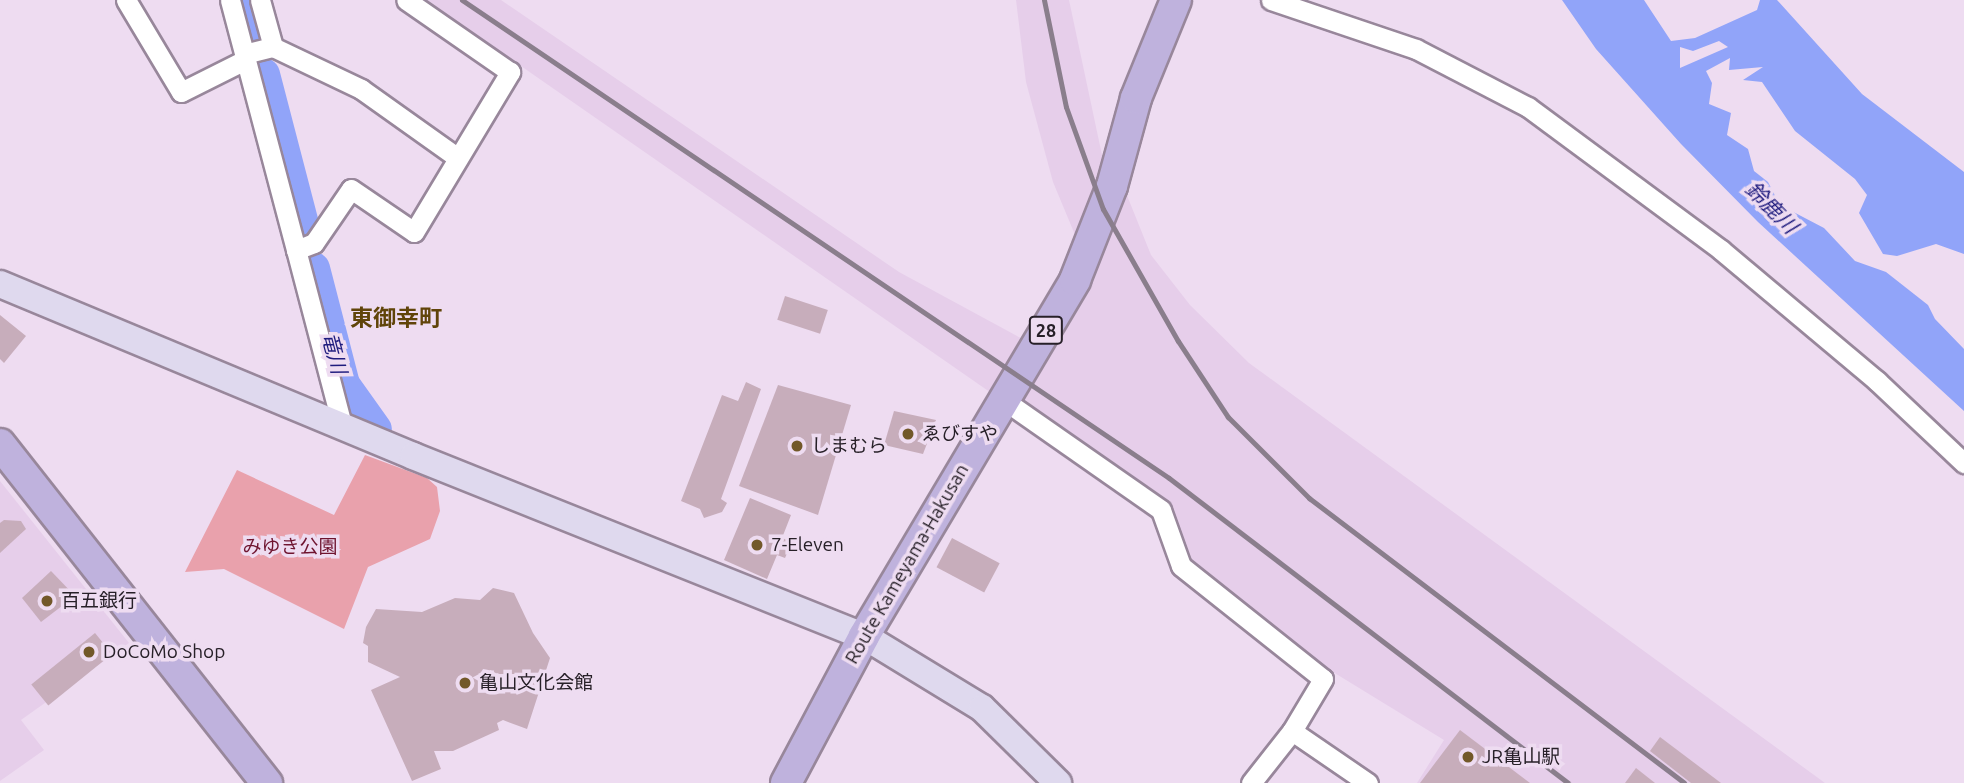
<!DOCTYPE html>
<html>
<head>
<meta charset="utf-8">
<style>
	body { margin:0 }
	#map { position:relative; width:1964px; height:783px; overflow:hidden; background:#eedcf1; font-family:Ubuntu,"Noto Sans JP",sans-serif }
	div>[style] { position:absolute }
	.built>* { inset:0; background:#e6ceea }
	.green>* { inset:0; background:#e9a1ac }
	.water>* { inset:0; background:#91a4f9 }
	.river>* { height:33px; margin:-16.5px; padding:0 16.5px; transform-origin:16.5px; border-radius:16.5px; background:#91a4f9 }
	.building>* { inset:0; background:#c7adbb; transform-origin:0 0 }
	.roads { filter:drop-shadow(2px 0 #98879b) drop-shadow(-2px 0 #98879b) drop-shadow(0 2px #98879b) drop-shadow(0 -2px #98879b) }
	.street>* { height:19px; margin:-9.5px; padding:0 9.5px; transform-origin:9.5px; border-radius:9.5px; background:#fff }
	.secondary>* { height:26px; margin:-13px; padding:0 13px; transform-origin:13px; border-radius:13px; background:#dfd9ee }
	.primary>* { height:30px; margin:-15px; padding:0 15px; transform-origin:15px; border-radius:15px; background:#bfb2dd }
	.rail>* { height:5px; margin:-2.5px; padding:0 2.5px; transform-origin:2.5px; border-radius:2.5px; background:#8a7e8c }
	.dots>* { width:19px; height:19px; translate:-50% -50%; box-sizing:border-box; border:4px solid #eedcf1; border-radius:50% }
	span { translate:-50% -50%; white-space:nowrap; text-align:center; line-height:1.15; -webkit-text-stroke:7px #eedcf1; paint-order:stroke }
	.shield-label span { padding:2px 5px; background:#eedcf1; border:2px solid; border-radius:5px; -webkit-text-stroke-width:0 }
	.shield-label { font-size:18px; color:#272028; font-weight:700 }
	.poi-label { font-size:19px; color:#272028 }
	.left { translate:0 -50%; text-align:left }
	.park-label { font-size:19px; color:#6f142f }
	.street-label { font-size:19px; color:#272028 }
	.water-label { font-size:21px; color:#1f1c7e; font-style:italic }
	.quarter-label { font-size:23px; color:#604409; font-weight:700 }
</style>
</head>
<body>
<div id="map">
	<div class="built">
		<div style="clip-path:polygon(426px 0,501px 0,899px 272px,1028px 342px,997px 397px)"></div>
		<div style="clip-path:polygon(1016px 0,1069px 0,1106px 174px,1078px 242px,1053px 182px,1026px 82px)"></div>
		<div style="clip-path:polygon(1126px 193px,1151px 255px,1190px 305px,1249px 363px,1825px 783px,1417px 783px,1444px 740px,1333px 672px,1186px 563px,1169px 508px,1018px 400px,1095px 266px)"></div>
		<div style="clip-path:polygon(0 481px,129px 643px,21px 720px,44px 750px,0 781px)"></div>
	</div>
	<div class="green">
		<div style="clip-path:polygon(365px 455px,427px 478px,437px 487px,440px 511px,430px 539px,368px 567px,344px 629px,224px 569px,185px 572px,237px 470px,334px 515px)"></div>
	</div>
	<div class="water">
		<div style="clip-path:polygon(evenodd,1562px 0,1644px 0,1671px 41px,1695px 38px,1757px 10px,1760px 0,1777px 0,1862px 94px,1964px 172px,1964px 254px,1936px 244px,1897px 256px,1883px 254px,1859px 213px,1867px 195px,1855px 179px,1795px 131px,1762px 82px,1743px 80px,1763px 67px,1729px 70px,1730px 58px,1706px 71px,1712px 83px,1709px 104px,1731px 113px,1727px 135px,1748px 149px,1754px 171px,1768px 182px,1780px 205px,1824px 228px,1855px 261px,1886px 272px,1928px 305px,1935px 319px,1964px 349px,1964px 411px,1758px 222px,1681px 144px,1596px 49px,1562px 0,1719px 41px,1728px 47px,1680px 68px,1680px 47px,1693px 51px,1719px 41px)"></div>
	</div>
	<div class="river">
		<div style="left:243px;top:0;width:42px;rotate:75deg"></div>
		<div style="left:263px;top:74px;width:155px;rotate:75.4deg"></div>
		<div style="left:313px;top:268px;width:120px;rotate:75.5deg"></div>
		<div style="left:343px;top:384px;width:55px;rotate:54.6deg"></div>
	</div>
	<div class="building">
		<div style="left:785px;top:296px;width:45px;height:25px;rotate:18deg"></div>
		<div style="clip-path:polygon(0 315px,26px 336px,4px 363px,0 359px)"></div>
		<div style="clip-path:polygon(746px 382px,761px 389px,721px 499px,727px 503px,722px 512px,704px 518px,700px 509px,681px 501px,722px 395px,738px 401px)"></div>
		<div style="clip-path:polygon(778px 385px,851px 405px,818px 515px,739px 486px)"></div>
		<div style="clip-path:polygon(894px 411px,936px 420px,923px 454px,884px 445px)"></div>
		<div style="clip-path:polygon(750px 498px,791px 515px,782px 538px,792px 542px,785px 558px,777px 555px,767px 579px,724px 560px)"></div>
		<div style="clip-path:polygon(4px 520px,21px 521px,26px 529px,0 553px,0 523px)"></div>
		<div style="left:952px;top:538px;width:54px;height:33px;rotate:28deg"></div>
		<div style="clip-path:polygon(51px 571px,75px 596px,41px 622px,22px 598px)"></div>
		<div style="clip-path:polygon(493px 588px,514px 593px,533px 633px,550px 658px,527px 729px,503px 720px,497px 723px,499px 730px,453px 751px,434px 751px,441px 769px,412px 781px,371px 690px,400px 677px,368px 662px,368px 646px,363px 643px,366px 627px,376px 609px,422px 612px,455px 598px,480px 600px)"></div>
		<div style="left:95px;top:633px;width:27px;height:82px;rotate:51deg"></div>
		<div style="clip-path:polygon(1460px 730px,1530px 783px,1420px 783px)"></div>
		<div style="clip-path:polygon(1660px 737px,1721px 783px,1691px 783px,1650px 751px)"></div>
		<div style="clip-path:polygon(1636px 768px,1655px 783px,1625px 783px)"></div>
	</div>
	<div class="roads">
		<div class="street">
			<div style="left:126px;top:0;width:107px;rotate:59.1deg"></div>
			<div style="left:181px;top:92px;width:72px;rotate:-26.6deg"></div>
			<div style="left:230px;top:0;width:259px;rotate:75.2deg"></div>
			<div style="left:260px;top:0;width:49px;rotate:74.5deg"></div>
			<div style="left:1271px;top:0;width:153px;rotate:18.7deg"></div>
			<div style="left:1416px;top:49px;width:126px;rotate:27.4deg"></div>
			<div style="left:1528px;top:107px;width:240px;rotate:36.5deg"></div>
			<div style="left:1721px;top:250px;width:204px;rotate:40deg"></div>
			<div style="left:1877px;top:381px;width:120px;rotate:43.3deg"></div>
			<div style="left:244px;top:54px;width:30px;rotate:-14deg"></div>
			<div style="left:273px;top:47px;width:98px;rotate:25.5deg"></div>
			<div style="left:361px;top:89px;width:119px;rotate:35.4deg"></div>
			<div style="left:1005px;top:401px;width:190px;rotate:34.9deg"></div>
			<div style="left:1161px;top:510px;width:59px;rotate:70.3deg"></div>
			<div style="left:1181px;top:566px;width:181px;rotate:38.5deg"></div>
			<div style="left:1323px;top:679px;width:61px;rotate:120.8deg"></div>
			<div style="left:1292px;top:731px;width:66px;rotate:128.3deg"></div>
			<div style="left:342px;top:425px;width:181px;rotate:-104.7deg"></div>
			<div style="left:296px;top:250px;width:19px;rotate:-21deg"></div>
			<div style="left:314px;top:243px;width:65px;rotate:-55.6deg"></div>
			<div style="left:351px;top:189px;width:76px;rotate:34.3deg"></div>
			<div style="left:414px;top:232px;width:187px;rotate:-59deg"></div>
			<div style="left:510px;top:72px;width:126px;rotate:-145.3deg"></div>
			<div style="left:1292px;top:731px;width:92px;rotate:34.4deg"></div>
		</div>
		<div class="secondary">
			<div style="left:0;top:284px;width:447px;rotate:22.6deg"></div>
			<div style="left:413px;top:456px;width:486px;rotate:21.8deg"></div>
			<div style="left:864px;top:636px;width:138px;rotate:31.4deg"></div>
			<div style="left:982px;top:708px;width:107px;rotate:44.6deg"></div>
		</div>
		<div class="primary">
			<div style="left:0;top:444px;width:432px;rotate:51.8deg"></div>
			<div style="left:786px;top:783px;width:166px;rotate:-62deg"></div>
			<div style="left:864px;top:636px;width:414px;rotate:-59.3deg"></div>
			<div style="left:1075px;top:280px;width:101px;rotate:-68.5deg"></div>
			<div style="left:1112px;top:186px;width:91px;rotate:-74.7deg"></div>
			<div style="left:1136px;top:98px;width:106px;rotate:-67.8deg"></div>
		</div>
	</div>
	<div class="rail">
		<div style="left:462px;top:0;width:853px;rotate:34.06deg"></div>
		<div style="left:1169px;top:478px;width:502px;rotate:37.39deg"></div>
		<div style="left:1044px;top:0;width:109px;rotate:78.4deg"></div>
		<div style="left:1066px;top:107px;width:109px;rotate:70.1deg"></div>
		<div style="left:1103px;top:209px;width:152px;rotate:60.4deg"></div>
		<div style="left:1178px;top:341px;width:91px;rotate:56.7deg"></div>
		<div style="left:1228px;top:417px;width:115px;rotate:45deg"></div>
		<div style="left:1309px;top:498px;width:471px;rotate:37.2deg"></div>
	</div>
	<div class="dots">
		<div style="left:908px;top:434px;background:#725829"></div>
		<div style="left:797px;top:446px;background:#725829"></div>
		<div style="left:757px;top:545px;background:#725829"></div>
		<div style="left:47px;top:601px;background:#725829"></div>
		<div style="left:89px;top:652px;background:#725829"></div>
		<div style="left:465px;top:683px;background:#725829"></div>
		<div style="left:1468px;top:757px;background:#725829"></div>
	</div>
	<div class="shield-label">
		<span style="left:1046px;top:330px">28</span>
	</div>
	<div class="poi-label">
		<span class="left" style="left:922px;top:434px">ゑびすや</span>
		<span class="left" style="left:811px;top:446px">しまむら</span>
		<span class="left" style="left:771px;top:545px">7-Eleven</span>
		<span class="left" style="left:61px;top:601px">百五銀行</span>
		<span class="left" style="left:103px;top:652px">DoCoMo Shop</span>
		<span class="left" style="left:479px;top:683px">亀山文化会館</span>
		<span class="left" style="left:1482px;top:757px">JR亀山駅</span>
	</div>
	<div class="park-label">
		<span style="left:290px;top:547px">みゆき公園</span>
	</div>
	<div class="street-label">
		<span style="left:907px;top:564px;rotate:-60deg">Route Kameyama-Hakusan</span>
	</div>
	<div class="water-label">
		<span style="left:1772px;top:207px;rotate:45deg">鈴鹿川</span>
		<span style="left:335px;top:353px;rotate:75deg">竜川</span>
	</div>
	<div class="quarter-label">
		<span style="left:396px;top:318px">東御幸町</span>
	</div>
</div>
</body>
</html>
